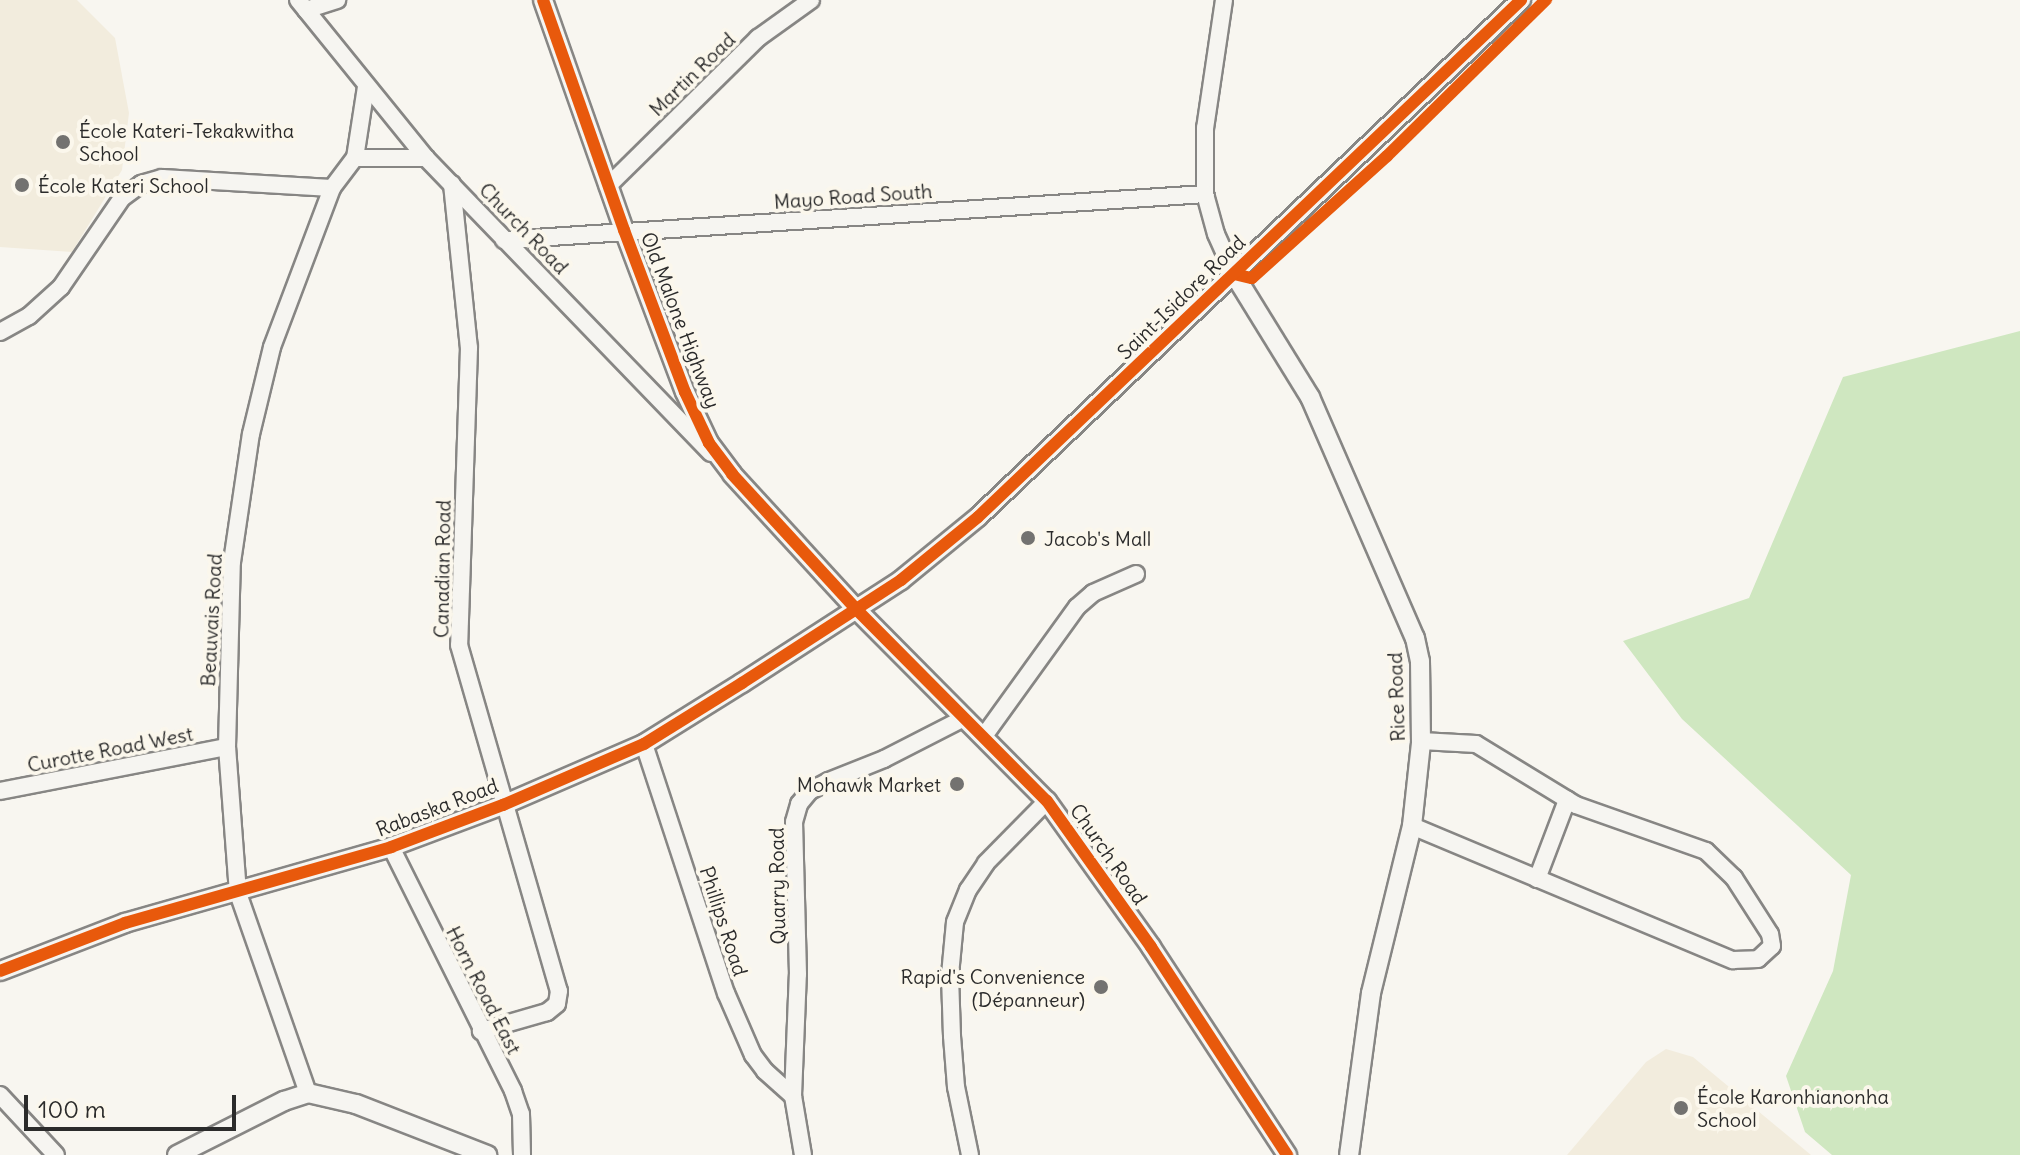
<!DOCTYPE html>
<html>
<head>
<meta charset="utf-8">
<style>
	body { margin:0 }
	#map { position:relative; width:2020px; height:1155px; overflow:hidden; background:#f8f6f0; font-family:Delius,sans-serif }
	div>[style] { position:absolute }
	.built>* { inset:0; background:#f2ecdd }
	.green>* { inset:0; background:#cfe7c0 }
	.roads { filter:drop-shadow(2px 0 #878684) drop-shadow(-2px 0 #878684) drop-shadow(0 2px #878684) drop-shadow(0 -2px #878684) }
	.minor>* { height:16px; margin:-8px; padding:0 8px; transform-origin:8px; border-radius:8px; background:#f6f5f1 }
	.tertiary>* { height:18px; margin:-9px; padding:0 9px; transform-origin:9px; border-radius:9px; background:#f6f5f1 }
	.cycleway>* { height:12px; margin:-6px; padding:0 6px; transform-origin:6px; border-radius:6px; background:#e8590c }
	.dots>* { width:22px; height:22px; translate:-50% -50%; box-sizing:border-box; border:4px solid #fbf7ec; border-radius:50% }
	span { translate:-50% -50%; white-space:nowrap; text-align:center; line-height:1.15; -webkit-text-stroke:8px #fbf7ec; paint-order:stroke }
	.street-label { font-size:20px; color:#2b2b2b }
	.poi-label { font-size:20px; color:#2b2b2b }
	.left { translate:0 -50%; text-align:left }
	.right { translate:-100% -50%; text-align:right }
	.scale { position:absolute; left:24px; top:1095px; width:212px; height:36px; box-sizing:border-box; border:4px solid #2b2b2b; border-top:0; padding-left:10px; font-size:24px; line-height:28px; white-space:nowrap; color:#2b2b2b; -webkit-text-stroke:6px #fbf7ec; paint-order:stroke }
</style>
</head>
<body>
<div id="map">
	<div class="built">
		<div style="clip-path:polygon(0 0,77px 0,115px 38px,129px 113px,122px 170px,72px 252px,0 247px)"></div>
		<div style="clip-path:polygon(1666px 1049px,1693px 1057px,1811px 1155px,1567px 1155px,1646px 1062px)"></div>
	</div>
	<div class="green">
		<div style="clip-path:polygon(2020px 331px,2020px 1155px,1832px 1155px,1805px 1132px,1786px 1076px,1833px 971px,1851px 875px,1682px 719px,1623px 641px,1749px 598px,1843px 377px)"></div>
	</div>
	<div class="roads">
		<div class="minor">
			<div style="left:298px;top:0;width:203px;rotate:51deg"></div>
			<div style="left:426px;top:158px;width:410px;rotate:46deg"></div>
			<div style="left:1224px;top:0;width:129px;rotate:98.4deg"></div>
			<div style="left:1205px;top:128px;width:66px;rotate:90deg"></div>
			<div style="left:1205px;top:194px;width:41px;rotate:74.6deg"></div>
			<div style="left:1216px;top:234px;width:44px;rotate:65.8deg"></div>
			<div style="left:306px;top:10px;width:33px;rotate:-18deg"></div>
			<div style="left:355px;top:158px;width:72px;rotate:-81.2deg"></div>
			<div style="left:452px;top:184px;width:165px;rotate:84.1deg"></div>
			<div style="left:469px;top:348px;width:297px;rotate:91.9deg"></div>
			<div style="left:459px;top:645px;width:360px;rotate:73.9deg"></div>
			<div style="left:559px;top:991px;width:13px;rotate:99deg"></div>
			<div style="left:557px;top:1004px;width:13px;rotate:141deg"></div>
			<div style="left:547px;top:1012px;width:69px;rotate:163.9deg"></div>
			<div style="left:608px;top:186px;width:211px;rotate:-44.6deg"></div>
			<div style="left:758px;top:38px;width:65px;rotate:-35.6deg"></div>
			<div style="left:504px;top:240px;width:703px;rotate:-3.75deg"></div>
			<div style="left:0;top:332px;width:33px;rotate:-29deg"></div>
			<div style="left:29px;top:316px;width:43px;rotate:-42.2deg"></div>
			<div style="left:61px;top:287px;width:108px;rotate:-55.6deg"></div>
			<div style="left:122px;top:198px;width:24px;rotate:-36deg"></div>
			<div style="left:141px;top:184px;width:22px;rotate:-16deg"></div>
			<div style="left:162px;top:178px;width:170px;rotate:3.4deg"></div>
			<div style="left:984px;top:736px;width:159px;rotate:-54.2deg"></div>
			<div style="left:1077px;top:607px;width:21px;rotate:-41deg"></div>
			<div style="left:1093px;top:593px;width:47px;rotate:-23.8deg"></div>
			<div style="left:644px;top:744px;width:262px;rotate:71.8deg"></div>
			<div style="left:726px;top:993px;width:68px;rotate:66.5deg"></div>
			<div style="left:753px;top:1055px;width:20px;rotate:53deg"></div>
			<div style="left:765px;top:1071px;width:38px;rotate:42deg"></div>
			<div style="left:0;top:791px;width:231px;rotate:-11deg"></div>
			<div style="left:1412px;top:826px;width:348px;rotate:22.7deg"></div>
			<div style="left:1733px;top:960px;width:25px;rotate:-2deg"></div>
			<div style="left:1758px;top:959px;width:19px;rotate:-43deg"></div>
			<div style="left:1772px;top:946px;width:12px;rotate:-99deg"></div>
			<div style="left:1770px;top:934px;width:67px;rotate:-122.7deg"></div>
			<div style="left:1734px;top:878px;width:39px;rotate:-136deg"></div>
			<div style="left:1706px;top:851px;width:138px;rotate:-160.5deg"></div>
			<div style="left:1576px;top:805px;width:117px;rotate:-148.6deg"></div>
			<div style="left:1476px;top:744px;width:55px;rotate:-176.9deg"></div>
			<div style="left:391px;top:847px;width:273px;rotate:63.4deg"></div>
			<div style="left:513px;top:1091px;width:24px;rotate:71deg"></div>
			<div style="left:521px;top:1114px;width:41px;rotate:88.6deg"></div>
			<div style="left:1537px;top:879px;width:85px;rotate:-69.2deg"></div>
			<div style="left:308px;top:1093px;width:212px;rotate:-109.3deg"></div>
			<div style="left:238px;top:893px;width:146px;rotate:-94.3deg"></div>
			<div style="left:227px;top:747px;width:185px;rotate:-88.5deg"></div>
			<div style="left:232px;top:562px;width:129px;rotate:-81.6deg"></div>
			<div style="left:251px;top:434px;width:89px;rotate:-76.4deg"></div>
			<div style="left:272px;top:347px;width:170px;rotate:-69.3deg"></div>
			<div style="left:332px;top:188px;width:38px;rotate:-53deg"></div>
			<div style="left:355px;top:158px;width:71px"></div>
			<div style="left:0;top:1095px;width:82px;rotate:47deg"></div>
			<div style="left:803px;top:1155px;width:60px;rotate:-99.6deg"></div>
			<div style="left:793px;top:1096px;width:122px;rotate:-87.7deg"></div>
			<div style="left:798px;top:974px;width:152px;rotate:-91.5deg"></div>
			<div style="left:794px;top:822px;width:19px;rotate:-74deg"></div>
			<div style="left:799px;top:804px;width:17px;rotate:-50deg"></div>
			<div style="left:810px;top:791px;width:21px;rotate:-28deg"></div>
			<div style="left:829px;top:781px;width:59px;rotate:-21.8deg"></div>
			<div style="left:884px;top:759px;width:90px;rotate:-27.1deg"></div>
			<div style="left:970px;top:1155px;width:69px;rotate:-101.6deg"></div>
			<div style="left:956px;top:1087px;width:51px;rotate:-94.5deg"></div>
			<div style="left:952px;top:1036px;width:61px;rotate:-91.9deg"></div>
			<div style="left:950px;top:975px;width:53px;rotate:-84.6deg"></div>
			<div style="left:955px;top:922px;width:35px;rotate:-68deg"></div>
			<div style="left:968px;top:890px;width:32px;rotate:-56deg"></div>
			<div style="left:986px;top:863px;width:87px;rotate:-45.5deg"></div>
		</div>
		<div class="tertiary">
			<div style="left:543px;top:0;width:244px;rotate:70.6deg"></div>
			<div style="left:624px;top:230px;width:173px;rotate:69.4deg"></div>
			<div style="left:685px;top:392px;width:56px;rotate:64.8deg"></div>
			<div style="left:709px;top:443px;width:39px;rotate:53deg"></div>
			<div style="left:732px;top:474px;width:185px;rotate:47.4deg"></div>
			<div style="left:857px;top:610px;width:269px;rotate:45.2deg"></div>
			<div style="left:1047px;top:801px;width:179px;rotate:54.5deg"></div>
			<div style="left:1151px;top:947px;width:249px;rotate:56.8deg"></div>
			<div style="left:1234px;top:274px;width:145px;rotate:58.3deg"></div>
			<div style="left:1310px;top:397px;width:263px;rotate:66.5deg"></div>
			<div style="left:1415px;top:638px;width:24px;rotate:78deg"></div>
			<div style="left:1420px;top:661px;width:82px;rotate:89.3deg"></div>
			<div style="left:1421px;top:743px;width:83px;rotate:96.2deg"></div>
			<div style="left:1412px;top:826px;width:172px;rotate:103.8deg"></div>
			<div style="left:1371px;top:993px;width:163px;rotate:97.7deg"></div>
			<div style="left:0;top:971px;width:134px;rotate:-21deg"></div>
			<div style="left:125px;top:923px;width:277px;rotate:-15.9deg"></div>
			<div style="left:391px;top:847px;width:120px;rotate:-20.6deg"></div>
			<div style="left:503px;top:805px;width:154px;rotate:-23.4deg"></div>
			<div style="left:644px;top:744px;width:115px;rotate:-31.9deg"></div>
			<div style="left:742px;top:683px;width:189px;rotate:-32.9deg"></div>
			<div style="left:901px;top:580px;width:99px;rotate:-39.3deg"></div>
			<div style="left:978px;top:517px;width:750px;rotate:-43.59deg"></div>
			<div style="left:177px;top:1155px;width:120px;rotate:-26.8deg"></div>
			<div style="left:284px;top:1101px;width:25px;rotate:-18deg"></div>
			<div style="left:308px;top:1093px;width:49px;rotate:12.9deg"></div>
			<div style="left:356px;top:1104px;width:141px;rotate:21.3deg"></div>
		</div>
	</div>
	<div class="cycleway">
		<div style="left:543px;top:0;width:244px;rotate:70.6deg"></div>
		<div style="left:624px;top:230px;width:173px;rotate:69.4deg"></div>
		<div style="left:685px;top:392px;width:56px;rotate:64.8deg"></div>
		<div style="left:709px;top:443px;width:39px;rotate:53deg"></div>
		<div style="left:732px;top:474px;width:185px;rotate:47.4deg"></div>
		<div style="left:857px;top:610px;width:269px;rotate:45.2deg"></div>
		<div style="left:1047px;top:801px;width:179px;rotate:54.5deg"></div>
		<div style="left:1151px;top:947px;width:249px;rotate:56.8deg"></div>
		<div style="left:1234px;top:274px;width:18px;rotate:13deg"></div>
		<div style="left:1252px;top:278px;width:182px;rotate:-42.1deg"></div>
		<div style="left:1387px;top:156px;width:223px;rotate:-44.5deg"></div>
		<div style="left:0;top:971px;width:134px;rotate:-21deg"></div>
		<div style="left:125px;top:923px;width:277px;rotate:-15.9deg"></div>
		<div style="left:391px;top:847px;width:120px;rotate:-20.6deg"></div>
		<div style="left:503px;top:805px;width:154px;rotate:-23.4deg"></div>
		<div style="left:644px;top:744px;width:115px;rotate:-31.9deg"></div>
		<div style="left:742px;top:683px;width:189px;rotate:-32.9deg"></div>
		<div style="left:901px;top:580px;width:99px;rotate:-39.3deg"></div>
		<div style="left:978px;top:517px;width:750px;rotate:-43.59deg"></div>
	</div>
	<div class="dots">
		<div style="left:63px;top:142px;background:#737270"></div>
		<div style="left:22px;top:185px;background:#737270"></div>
		<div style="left:1028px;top:538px;background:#737270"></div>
		<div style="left:957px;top:784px;background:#737270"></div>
		<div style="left:1101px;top:987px;background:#737270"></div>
		<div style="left:1681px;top:1108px;background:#737270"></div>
	</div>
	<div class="street-label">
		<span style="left:692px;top:74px;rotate:-44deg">Martin Road</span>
		<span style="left:853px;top:196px;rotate:-4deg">Mayo Road South</span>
		<span style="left:524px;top:228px;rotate:46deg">Church Road</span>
		<span style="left:1181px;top:297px;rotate:-44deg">Saint-Isidore Road</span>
		<span style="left:681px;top:320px;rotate:69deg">Old Malone Highway</span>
		<span style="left:442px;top:569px;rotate:-89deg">Canadian Road</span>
		<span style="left:211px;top:620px;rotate:-87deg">Beauvais Road</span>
		<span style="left:1396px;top:697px;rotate:-92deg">Rice Road</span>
		<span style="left:110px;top:749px;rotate:-11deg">Curotte Road West</span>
		<span style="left:437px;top:807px;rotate:-21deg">Rabaska Road</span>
		<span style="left:1109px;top:854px;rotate:55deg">Church Road</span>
		<span style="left:777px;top:886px;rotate:-91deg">Quarry Road</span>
		<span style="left:724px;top:921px;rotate:72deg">Phillips Road</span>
		<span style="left:484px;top:990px;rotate:63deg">Horn Road East</span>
	</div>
	<div class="poi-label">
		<span class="left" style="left:79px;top:142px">École Kateri-Tekakwitha<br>School</span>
		<span class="left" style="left:38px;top:185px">École Kateri School</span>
		<span class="left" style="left:1044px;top:538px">Jacob's Mall</span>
		<span class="right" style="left:941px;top:784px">Mohawk Market</span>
		<span class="right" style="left:1085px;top:988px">Rapid's Convenience<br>(Dépanneur)</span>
		<span class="left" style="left:1697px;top:1108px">École Karonhianonha<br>School</span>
	</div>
	<div class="scale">100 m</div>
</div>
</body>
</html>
